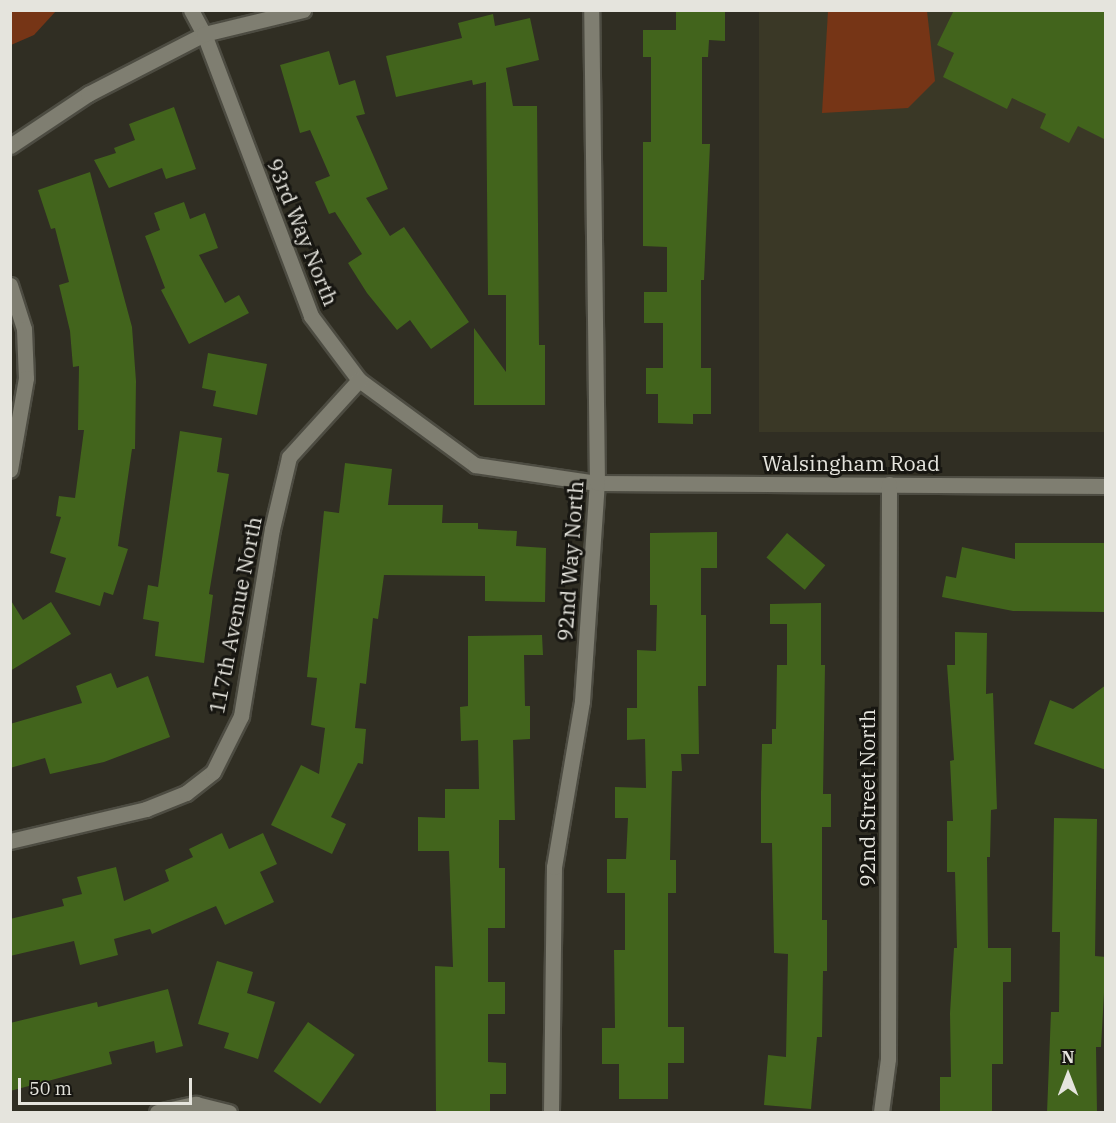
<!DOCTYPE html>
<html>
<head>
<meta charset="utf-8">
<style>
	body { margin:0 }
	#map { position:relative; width:1116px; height:1123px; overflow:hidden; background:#302e23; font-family:"IBM Plex Serif",serif }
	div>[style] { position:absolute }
	.built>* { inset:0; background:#3a3826; transform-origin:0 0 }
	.green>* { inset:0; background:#763516 }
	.building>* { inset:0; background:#42641c; transform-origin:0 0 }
	.roads { filter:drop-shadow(2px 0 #4d4c42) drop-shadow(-2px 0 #4d4c42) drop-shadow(0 2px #4d4c42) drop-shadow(0 -2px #4d4c42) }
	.street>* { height:15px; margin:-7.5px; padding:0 7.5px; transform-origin:7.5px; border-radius:7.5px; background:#7f7e71 }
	span { translate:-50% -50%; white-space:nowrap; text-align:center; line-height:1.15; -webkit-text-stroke:6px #171611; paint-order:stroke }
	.street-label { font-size:21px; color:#e5e4dd }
	.frame { position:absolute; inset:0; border:12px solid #e5e4dd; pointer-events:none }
	.north { position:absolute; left:1038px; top:1045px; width:60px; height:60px; -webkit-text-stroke:4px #171611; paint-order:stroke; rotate:0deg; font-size:16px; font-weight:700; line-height:24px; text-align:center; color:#e5e4dd }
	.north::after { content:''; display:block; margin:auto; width:21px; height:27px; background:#e5e4dd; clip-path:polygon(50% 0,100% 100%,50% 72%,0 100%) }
	.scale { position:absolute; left:18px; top:1078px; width:174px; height:27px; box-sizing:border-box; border:3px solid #e5e4dd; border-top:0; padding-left:8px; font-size:18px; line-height:21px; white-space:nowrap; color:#e5e4dd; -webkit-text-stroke:4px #171611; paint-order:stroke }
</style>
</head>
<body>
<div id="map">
	<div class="built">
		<div style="left:759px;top:11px;width:346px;height:421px"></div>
	</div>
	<div class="green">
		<div style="clip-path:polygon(11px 10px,56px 10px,56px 11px,34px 35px,11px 45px)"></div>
		<div style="clip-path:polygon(828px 11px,927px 11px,935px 81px,908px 108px,822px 113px)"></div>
	</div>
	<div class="building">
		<div style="clip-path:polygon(676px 10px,725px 10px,725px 41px,709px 40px,708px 57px,702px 57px,702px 144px,710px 144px,704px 280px,701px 280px,701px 368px,711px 368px,711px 414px,693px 414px,693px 424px,658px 423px,658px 394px,646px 394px,646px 368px,663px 368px,663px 323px,644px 323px,644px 292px,667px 292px,667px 247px,643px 246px,643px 142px,651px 142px,651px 57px,643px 57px,643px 30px,676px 30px)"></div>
		<div style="clip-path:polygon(954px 10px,1106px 10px,1106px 140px,1078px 126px,1069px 143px,1040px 128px,1046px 114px,1012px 98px,1007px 109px,943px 77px,954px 53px,937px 45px)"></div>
		<div style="clip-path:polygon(493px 14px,495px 26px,530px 18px,539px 60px,506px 68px,513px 106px,537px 106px,539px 345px,545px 345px,545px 405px,474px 405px,474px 328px,506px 372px,506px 295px,488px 295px,486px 82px,473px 85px,472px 80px,396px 97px,386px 56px,462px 38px,458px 23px)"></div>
		<div style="clip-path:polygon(329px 51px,339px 85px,355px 80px,365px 114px,356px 116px,388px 189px,366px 198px,390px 236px,404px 227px,469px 322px,431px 349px,410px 320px,397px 330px,367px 293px,348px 263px,362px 254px,335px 212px,329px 214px,315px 182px,330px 176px,310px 130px,300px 133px,280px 65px)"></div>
		<div style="clip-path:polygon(174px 107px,196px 169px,166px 179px,162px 168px,109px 188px,94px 160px,116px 153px,114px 148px,135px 140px,129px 124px)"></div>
		<div style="clip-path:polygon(90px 172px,132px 327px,136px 381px,135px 449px,132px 449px,118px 546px,128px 549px,113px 595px,104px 592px,100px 606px,55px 592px,66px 558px,50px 553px,61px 517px,56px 516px,59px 496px,75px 498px,84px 430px,78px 430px,79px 366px,73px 367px,70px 331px,59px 285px,69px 282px,55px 228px,51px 229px,38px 190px)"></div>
		<div style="clip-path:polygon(184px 202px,190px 219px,205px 213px,218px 248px,199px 255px,225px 303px,239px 295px,249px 313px,189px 344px,161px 290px,165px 288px,145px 236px,160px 230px,154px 213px)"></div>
		<div style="clip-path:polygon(208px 353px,267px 364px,257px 415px,213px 406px,216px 391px,202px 388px)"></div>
		<div style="clip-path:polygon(180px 431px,222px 438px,217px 472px,229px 474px,209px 594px,213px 595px,204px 663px,155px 656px,159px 622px,143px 619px,148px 585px,158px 587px)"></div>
		<div style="clip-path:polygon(345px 463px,392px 469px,388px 505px,443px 505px,442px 523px,478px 523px,478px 529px,517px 531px,516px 546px,546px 548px,545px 602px,485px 601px,485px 576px,384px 575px,378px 619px,373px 618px,366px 684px,360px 683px,355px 728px,366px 729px,363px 764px,358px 763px,331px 817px,346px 824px,332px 854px,271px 825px,301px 765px,319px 774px,325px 728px,311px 725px,317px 678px,307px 677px,324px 511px,339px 513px)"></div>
		<div style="clip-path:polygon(717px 532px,717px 568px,701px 568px,701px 615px,706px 615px,706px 686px,698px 686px,699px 754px,681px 754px,682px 771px,672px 771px,670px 860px,676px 860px,676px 893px,668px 893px,668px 1027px,684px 1027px,684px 1063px,668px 1063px,668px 1099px,619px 1099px,619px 1064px,602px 1064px,602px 1028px,615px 1028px,614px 950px,625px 950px,625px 893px,607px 893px,607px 859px,626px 859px,628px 818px,615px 818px,615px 787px,646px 788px,645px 739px,627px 740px,627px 708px,637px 708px,637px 650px,656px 651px,657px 605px,650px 605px,650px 533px)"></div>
		<div style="left:787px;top:533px;width:50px;height:32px;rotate:40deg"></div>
		<div style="clip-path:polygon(1015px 543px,1106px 543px,1106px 612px,1013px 611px,942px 597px,946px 576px,956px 578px,962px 547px,1015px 559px)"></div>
		<div style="clip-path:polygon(10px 599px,23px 620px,51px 602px,71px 634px,10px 671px)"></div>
		<div style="clip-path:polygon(821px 603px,821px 665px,825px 665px,823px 794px,831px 794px,831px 827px,822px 827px,822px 920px,827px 920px,827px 971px,823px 971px,822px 1037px,817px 1037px,811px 1109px,764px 1105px,768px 1055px,786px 1057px,788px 954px,774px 953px,772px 843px,761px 843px,761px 793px,762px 744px,772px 744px,772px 729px,776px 729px,777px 665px,787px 665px,787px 624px,770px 624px,770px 604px)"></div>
		<div style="clip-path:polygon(955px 632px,987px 633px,986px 694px,993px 693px,997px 809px,991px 810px,990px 857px,987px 857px,988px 948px,1011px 948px,1011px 982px,1003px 982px,1003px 1064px,992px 1064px,992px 1113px,940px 1113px,940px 1077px,951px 1077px,950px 1013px,954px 948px,957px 948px,955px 872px,947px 872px,947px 821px,953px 821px,950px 761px,954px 760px,947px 665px,955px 665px)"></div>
		<div style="clip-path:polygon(542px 635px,543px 655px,524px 655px,525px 706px,530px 706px,530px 739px,513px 740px,515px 820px,499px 820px,499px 868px,505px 868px,505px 928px,488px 928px,488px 982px,505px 982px,505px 1014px,488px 1014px,488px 1062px,506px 1063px,506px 1094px,490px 1094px,490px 1113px,436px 1113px,435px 966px,453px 967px,449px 851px,418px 851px,418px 817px,445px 818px,445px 789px,479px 789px,478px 740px,461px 741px,460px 707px,468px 706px,468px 636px)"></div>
		<div style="clip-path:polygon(111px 673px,117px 688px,148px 676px,170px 737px,104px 762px,50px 774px,45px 758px,10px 768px,10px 724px,82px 703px,76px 686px)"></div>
		<div style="clip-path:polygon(1106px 685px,1106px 770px,1034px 744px,1050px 700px,1073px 709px)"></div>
		<div style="clip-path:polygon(1054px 818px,1097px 819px,1095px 956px,1106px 957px,1101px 1047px,1096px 1047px,1097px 1113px,1047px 1113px,1051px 1012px,1059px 1012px,1060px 932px,1052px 932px)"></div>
		<div style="clip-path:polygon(222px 833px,229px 849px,263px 833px,277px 864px,260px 872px,274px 902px,225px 925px,216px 906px,152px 934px,150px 929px,114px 939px,118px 955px,80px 965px,74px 941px,10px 956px,10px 919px,64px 906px,62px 899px,82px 894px,77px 877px,116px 867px,124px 901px,169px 881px,165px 870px,193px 857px,189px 849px)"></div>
		<div style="clip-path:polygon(217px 961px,253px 972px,247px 993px,275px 1002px,258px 1059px,224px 1048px,229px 1033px,198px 1024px)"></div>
		<div style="clip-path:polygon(168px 989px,183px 1046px,156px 1053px,154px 1041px,109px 1052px,112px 1064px,10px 1091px,10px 1023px,97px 1002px,98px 1007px)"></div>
		<div style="left:308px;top:1022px;width:57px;height:60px;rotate:35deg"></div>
	</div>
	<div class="roads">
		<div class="street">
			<div style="left:191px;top:10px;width:27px;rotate:62deg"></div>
			<div style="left:204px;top:34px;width:302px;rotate:69.2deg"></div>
			<div style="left:311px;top:316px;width:80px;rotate:53.1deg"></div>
			<div style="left:359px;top:380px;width:144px;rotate:36.2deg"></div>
			<div style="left:475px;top:465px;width:123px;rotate:8.4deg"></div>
			<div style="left:597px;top:483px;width:509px;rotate:0.34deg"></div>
			<div style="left:10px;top:146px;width:94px;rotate:-33.7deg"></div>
			<div style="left:88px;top:94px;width:131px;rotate:-27.3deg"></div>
			<div style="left:204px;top:34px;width:102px;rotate:-13.6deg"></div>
			<div style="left:10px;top:285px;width:46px;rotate:72.3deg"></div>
			<div style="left:24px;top:329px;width:49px;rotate:87.7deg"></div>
			<div style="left:26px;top:378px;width:93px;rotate:99.9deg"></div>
			<div style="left:10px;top:841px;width:140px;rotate:-13.2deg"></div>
			<div style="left:146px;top:809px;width:43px;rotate:-21.8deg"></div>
			<div style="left:186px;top:793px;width:34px;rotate:-38deg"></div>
			<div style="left:213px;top:772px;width:63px;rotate:-63.4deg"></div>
			<div style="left:241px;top:716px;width:190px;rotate:-80.6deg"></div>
			<div style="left:272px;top:529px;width:74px;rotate:-76.7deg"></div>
			<div style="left:289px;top:457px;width:104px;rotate:-47.7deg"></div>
			<div style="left:157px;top:1112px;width:40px;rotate:-12deg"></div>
			<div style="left:196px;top:1104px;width:34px;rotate:14deg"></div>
			<div style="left:551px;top:1112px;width:245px;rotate:-89.3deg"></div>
			<div style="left:554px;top:867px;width:168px;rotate:-80.4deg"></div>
			<div style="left:582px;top:701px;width:219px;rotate:-86.1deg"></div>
			<div style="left:597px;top:483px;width:473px;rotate:-90.7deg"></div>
			<div style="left:881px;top:1112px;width:53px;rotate:-82.5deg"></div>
			<div style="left:888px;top:1059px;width:575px;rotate:-89.9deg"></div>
		</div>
	</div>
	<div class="street-label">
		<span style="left:303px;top:232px;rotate:68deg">93rd Way North</span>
		<span style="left:851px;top:463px">Walsingham Road</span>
		<span style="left:570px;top:561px;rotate:-86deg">92nd Way North</span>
		<span style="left:235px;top:615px;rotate:-79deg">117th Avenue North</span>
		<span style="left:867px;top:798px;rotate:-90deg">92nd Street North</span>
	</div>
	<div class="frame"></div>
	<div class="north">N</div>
	<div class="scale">50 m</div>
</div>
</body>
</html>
